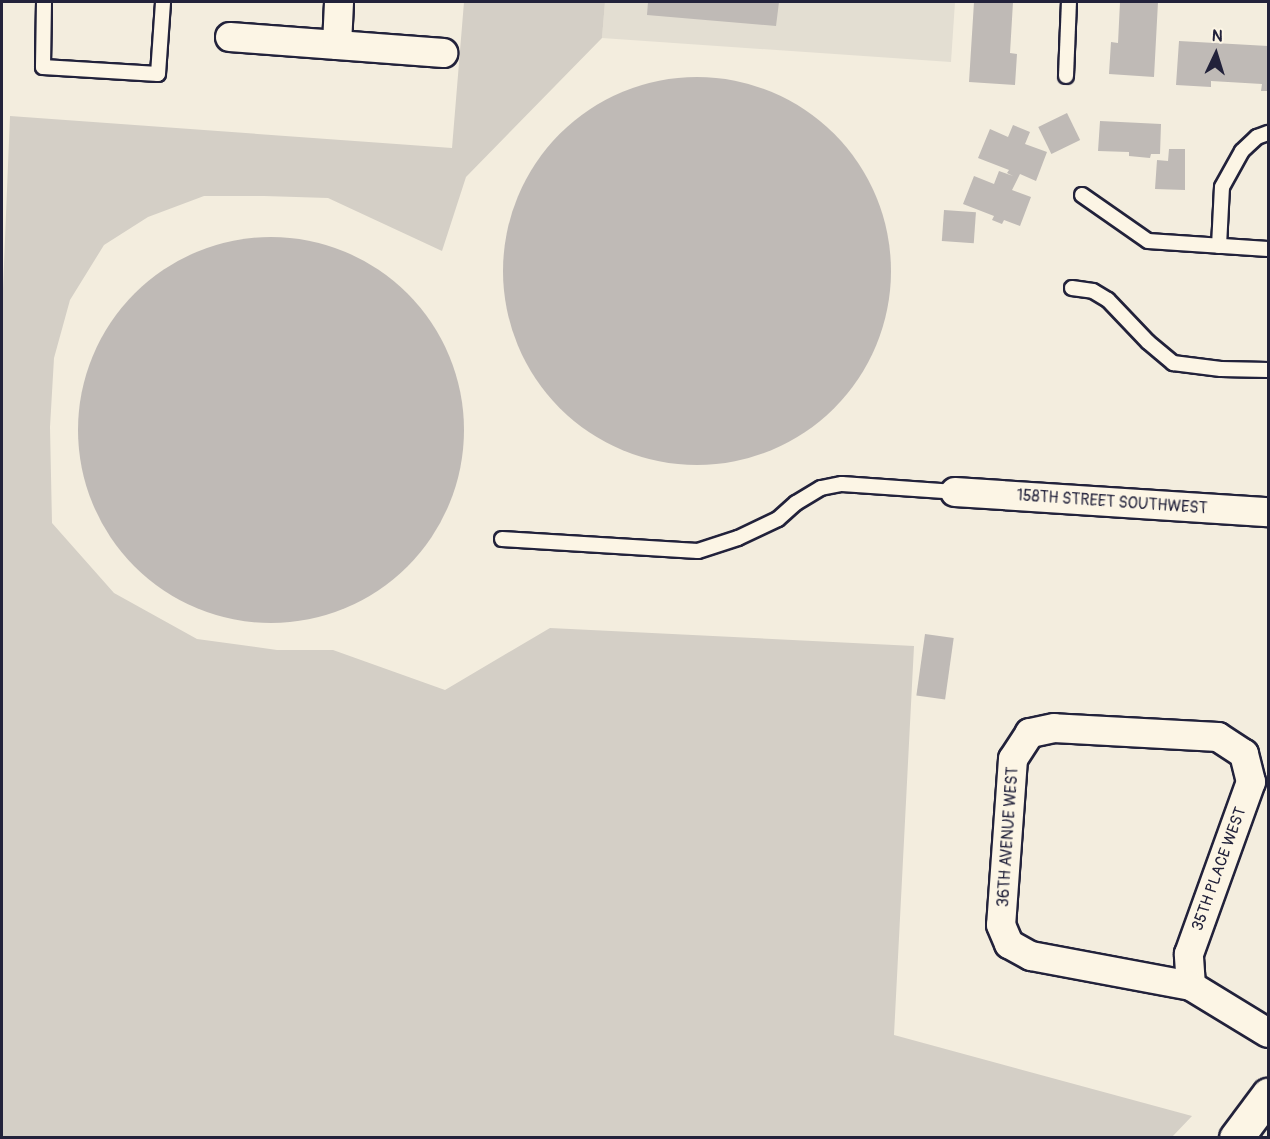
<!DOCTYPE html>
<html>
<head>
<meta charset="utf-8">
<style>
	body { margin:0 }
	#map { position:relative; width:1270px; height:1139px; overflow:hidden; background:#f3edde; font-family:Pangolin,sans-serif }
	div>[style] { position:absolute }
	.built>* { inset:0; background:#e3ded2 }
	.green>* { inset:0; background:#d4cfc6 }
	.building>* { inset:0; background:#bfbab6; transform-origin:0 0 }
	.round { border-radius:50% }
	.roads { filter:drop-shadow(2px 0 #22223b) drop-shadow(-2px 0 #22223b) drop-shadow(0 2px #22223b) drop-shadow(0 -2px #22223b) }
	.service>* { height:14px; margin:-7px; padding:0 7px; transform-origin:7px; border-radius:7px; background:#fcf5e5 }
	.minor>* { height:28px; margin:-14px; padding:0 14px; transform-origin:14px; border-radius:14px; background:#fcf5e5 }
	.tertiary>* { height:33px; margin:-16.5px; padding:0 16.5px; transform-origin:16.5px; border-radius:16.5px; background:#fcf5e5 }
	span { translate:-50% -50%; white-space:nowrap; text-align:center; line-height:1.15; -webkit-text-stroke:4.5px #fcf5e5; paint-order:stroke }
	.street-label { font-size:16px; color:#22223b }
	.frame { position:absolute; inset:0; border:3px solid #22223b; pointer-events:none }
	.north { position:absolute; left:1186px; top:24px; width:60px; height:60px; -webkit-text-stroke:4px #fcf5e5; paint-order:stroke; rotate:4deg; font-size:16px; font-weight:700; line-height:24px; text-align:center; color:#22223b }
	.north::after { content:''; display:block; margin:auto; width:21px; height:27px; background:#22223b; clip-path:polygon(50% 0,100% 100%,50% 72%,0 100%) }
</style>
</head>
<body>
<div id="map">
	<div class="built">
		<div style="clip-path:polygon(605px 2px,955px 2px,951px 62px,602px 38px)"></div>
	</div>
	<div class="green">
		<div style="clip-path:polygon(464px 2px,605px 2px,602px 38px,466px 177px,442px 251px,328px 198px,264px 196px,204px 196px,148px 217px,104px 245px,70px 300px,54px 358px,50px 427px,52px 523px,114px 593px,197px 639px,277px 650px,333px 650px,445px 690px,550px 628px,914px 646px,894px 1035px,1192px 1116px,1172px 1137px,2px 1137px,2px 313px,10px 116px,452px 148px)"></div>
	</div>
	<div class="building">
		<div style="clip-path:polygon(648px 2px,779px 2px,776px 26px,647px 15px)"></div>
		<div style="clip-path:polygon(974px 2px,1013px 2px,1010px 53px,1017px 54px,1015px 85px,969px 82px)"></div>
		<div style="clip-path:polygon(1120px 2px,1158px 2px,1154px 77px,1109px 74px,1111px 42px,1118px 43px)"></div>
		<div style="clip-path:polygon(1179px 41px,1268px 46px,1268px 91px,1261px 91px,1262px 84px,1211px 81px,1211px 87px,1176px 85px)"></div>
		<div class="round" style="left:503px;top:77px;width:388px;height:388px"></div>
		<div style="left:1067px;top:113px;width:30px;height:32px;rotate:64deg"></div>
		<div style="clip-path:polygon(1100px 121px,1161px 124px,1160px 154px,1151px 154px,1150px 158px,1129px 156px,1129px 152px,1098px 151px)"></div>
		<div style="clip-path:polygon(1013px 125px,1030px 132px,1025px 144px,1047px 152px,1036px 181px,1020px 174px,1012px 190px,1031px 197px,1020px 226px,1004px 220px,1002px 224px,992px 220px,994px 216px,963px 204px,974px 176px,994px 184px,999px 171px,1013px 176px,1007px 173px,1009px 170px,978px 158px,990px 129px,1008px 137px)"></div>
		<div style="clip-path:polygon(1169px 149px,1185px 149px,1185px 190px,1155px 189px,1157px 160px,1168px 161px)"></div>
		<div style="left:944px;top:210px;width:32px;height:31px;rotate:4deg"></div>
		<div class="round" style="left:78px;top:237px;width:386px;height:386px"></div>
		<div style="left:925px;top:634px;width:29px;height:62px;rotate:8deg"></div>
	</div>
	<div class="roads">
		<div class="service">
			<div style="left:44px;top:2px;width:65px;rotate:90.9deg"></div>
			<div style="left:43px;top:67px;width:115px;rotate:3.5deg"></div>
			<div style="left:158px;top:74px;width:72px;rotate:-86deg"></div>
			<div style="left:1066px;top:76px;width:74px;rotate:-87.7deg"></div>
			<div style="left:1082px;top:195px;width:80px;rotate:34.9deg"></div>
			<div style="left:1148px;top:241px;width:120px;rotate:3.8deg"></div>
			<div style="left:1219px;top:246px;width:59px;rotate:-87.1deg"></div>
			<div style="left:1222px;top:187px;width:41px;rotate:-60.9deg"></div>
			<div style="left:1242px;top:151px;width:21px;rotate:-43deg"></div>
			<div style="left:1257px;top:137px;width:12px;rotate:-20deg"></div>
			<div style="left:1072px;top:288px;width:21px;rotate:8deg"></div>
			<div style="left:1093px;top:291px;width:17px;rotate:31deg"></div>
			<div style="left:1108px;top:300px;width:58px;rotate:46.4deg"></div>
			<div style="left:1148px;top:342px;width:33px;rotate:40deg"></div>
			<div style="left:1173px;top:363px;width:48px;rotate:7.1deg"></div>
			<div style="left:1221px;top:369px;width:47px;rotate:1.2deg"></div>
			<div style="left:502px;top:539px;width:196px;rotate:3.5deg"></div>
			<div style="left:698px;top:551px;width:42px;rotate:-18deg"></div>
			<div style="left:738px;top:538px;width:44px;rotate:-25.4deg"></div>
			<div style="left:778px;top:519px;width:24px;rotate:-42deg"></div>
			<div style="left:796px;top:503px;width:29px;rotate:-31deg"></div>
			<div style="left:821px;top:488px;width:21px;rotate:-11deg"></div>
			<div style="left:842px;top:484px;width:113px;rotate:4deg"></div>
		</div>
		<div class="minor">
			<div style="left:230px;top:37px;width:214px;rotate:4.3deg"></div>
			<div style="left:337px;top:45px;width:43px;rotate:-87.3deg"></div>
			<div style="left:955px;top:492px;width:314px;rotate:3.7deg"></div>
			<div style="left:1191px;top:986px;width:32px;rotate:-94deg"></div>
			<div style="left:1189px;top:954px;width:183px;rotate:-70.2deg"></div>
			<div style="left:1251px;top:782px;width:29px;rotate:-104deg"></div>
			<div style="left:1244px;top:754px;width:31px;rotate:-147deg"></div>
			<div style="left:1218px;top:737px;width:164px;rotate:-176.9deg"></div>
			<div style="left:1054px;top:728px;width:25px;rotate:168deg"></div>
			<div style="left:1030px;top:733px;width:31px;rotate:123deg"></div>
			<div style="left:1013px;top:759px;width:166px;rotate:94.1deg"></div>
			<div style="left:1001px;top:925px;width:21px;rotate:67deg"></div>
			<div style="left:1009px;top:944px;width:25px;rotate:29deg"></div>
			<div style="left:1031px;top:956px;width:163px;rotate:10.6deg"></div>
			<div style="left:1191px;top:986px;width:90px;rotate:31.4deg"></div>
		</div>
		<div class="tertiary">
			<div style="left:1236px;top:1138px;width:54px;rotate:-53.3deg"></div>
		</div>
	</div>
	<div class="street-label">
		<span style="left:1112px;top:502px;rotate:4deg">158TH STREET SOUTHWEST</span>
		<span style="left:1008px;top:837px;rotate:-86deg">36TH AVENUE WEST</span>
		<span style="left:1219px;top:869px;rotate:-70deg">35TH PLACE WEST</span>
	</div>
	<div class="frame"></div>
	<div class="north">N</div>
</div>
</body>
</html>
